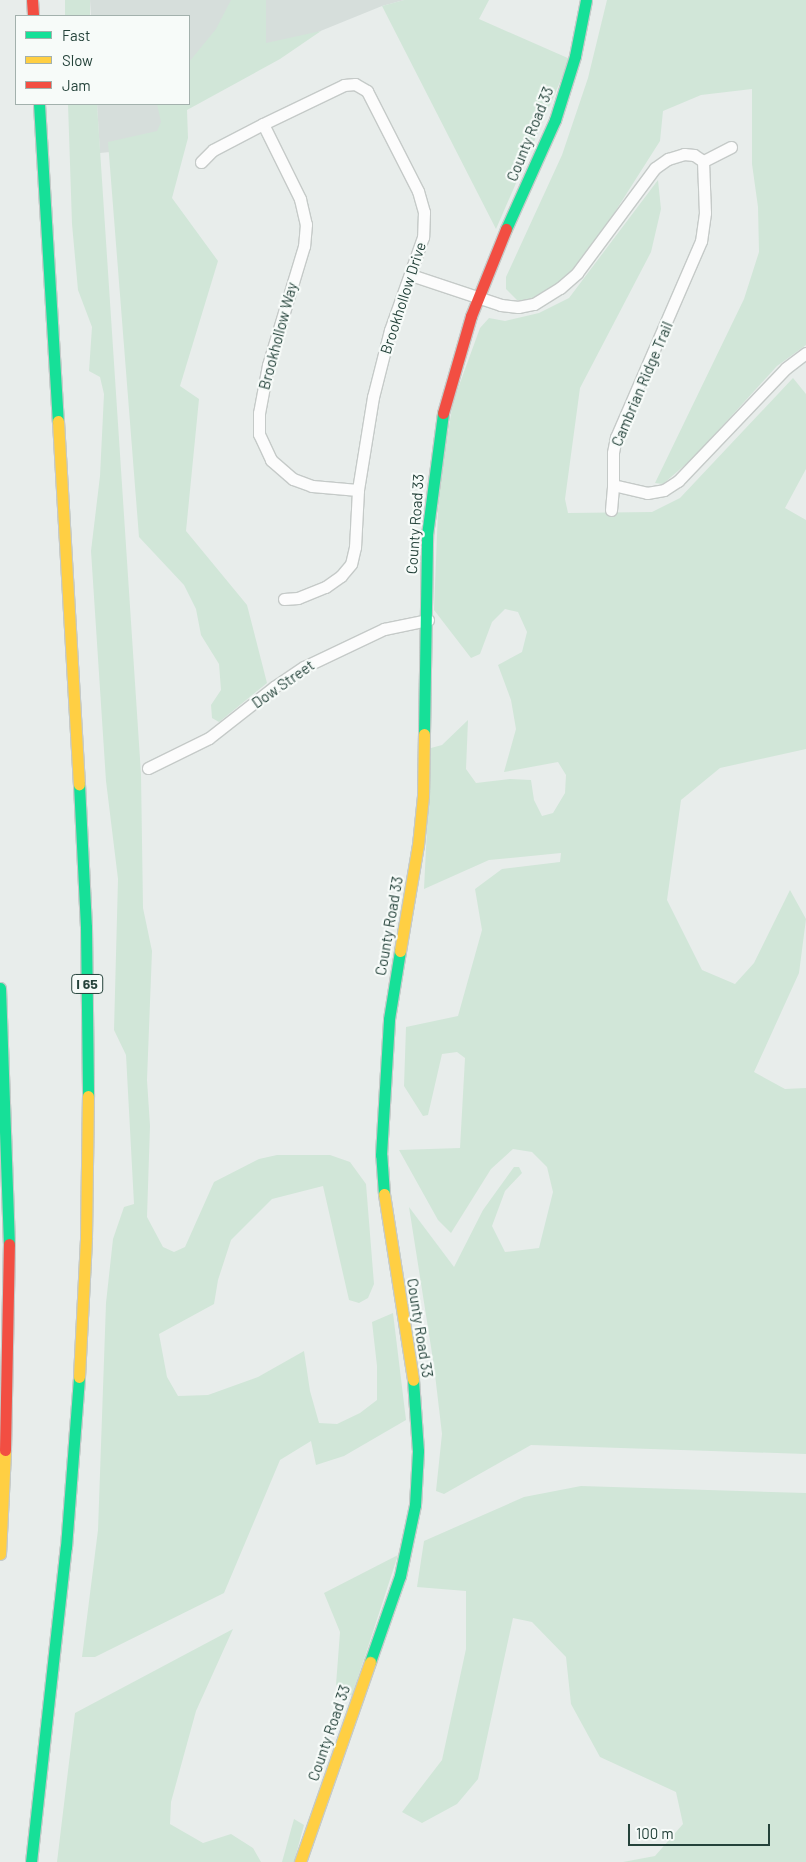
<!DOCTYPE html>
<html>
<head>
<meta charset="utf-8">
<style>
	body { margin:0 }
	#map { position:relative; width:806px; height:1862px; overflow:hidden; background:#e8edeb; font-family:Barlow,sans-serif }
	div>[style] { position:absolute }
	.built>* { inset:0; background:#d6dedb }
	.green>* { inset:0; background:#d1e6d8; transform-origin:0 0 }
	.roads { filter:drop-shadow(1px 0 #c5cac8) drop-shadow(-1px 0 #c5cac8) drop-shadow(0 1px #c5cac8) drop-shadow(0 -1px #c5cac8) }
	.street>* { height:11px; margin:-5.5px; padding:0 5.5px; transform-origin:5.5px; border-radius:5.5px; background:#fcfcfc }
	.fast>* { height:11px; margin:-5.5px; padding:0 5.5px; transform-origin:5.5px; border-radius:5.5px; background:#16e098 }
	.slow>* { height:11px; margin:-5.5px; padding:0 5.5px; transform-origin:5.5px; border-radius:5.5px; background:#ffcf43 }
	.jam>* { height:11px; margin:-5.5px; padding:0 5.5px; transform-origin:5.5px; border-radius:5.5px; background:#f24e42 }
	span { translate:-50% -50%; white-space:nowrap; text-align:center; line-height:1.15; -webkit-text-stroke:4.5px #f7fbf9; paint-order:stroke }
	.shield-label span { padding:1px 4px; background:#f7fbf9; border:1px solid; border-radius:4px; -webkit-text-stroke-width:0 }
	.shield-label { font-size:14px; color:#24423a; font-weight:700 }
	.street-label { font-size:15px; color:#24423a }
	.legend { position:absolute; left:15px; top:15px; width:175px; height:90px; box-sizing:border-box; background:#f7fbf9; border:1px solid #a3b1ad; margin:0; padding:6px 9px; list-style:none; font-size:15px; color:#24423a }
	.legend li { display:flex; align-items:center; gap:10px; height:25px }
	.legend b { width:25px; border:1px solid #a3b1ad }
	.scale { position:absolute; left:628px; top:1824px; width:142px; height:22px; box-sizing:border-box; border:2px solid #24423a; border-top:0; padding-left:6px; font-size:15px; line-height:18px; white-space:nowrap; color:#24423a; -webkit-text-stroke:4px #f7fbf9; paint-order:stroke }
</style>
</head>
<body>
<div id="map">
	<div class="built">
		<div style="clip-path:polygon(90px 0,404px 0,382px 6px,232px 67px,189px 95px,189px 16px,91px 16px)"></div>
		<div style="clip-path:polygon(97px 104px,175px 104px,170px 146px,100px 153px)"></div>
	</div>
	<div class="green">
		<div style="left:65px;top:0;width:25px;height:16px"></div>
		<div style="clip-path:polygon(231px 0,266px 0,266px 43px,321px 31px,280px 59px,187px 110px,188px 138px,172px 198px,218px 261px,180px 386px,199px 399px,186px 531px,247px 605px,267px 683px,219px 722px,212px 718px,211px 705px,221px 690px,219px 664px,201px 635px,196px 609px,184px 585px,139px 537px,108px 142px,157px 131px,161px 122px,157px 104px,189px 104px,189px 62px,216px 29px)"></div>
		<div style="clip-path:polygon(404px 0,489px 0,479px 19px,570px 59px,496px 229px,382px 6px)"></div>
		<div style="clip-path:polygon(607px 0,806px 0,806px 345px,777px 366px,693px 458px,663px 484px,655px 483px,744px 299px,759px 252px,758px 207px,752px 164px,752px 89px,701px 95px,663px 111px,660px 141px,585px 259px,555px 286px,538px 297px,525px 301px,517px 300px,506px 289px,506px 277px,562px 155px,588px 78px)"></div>
		<div style="clip-path:polygon(68px 104px,97px 104px,141px 774px,143px 908px,152px 951px,147px 1080px,150px 1126px,147px 1217px,163px 1247px,174px 1252px,185px 1247px,214px 1182px,259px 1159px,277px 1155px,330px 1155px,350px 1162px,366px 1184px,374px 1284px,368px 1298px,359px 1303px,349px 1300px,323px 1186px,272px 1199px,231px 1240px,218px 1280px,214px 1304px,159px 1334px,167px 1377px,178px 1396px,208px 1395px,258px 1377px,304px 1351px,310px 1391px,319px 1423px,337px 1424px,360px 1413px,377px 1400px,377px 1366px,372px 1322px,393px 1313px,406px 1420px,344px 1456px,316px 1465px,311px 1441px,280px 1460px,224px 1593px,95px 1657px,82px 1657px,98px 1530px,106px 1303px,113px 1239px,124px 1207px,134px 1204px,126px 1055px,114px 1030px,118px 879px,106px 781px,91px 551px,100px 476px,104px 394px,100px 377px,89px 371px,92px 327px,78px 290px,72px 224px)"></div>
		<div style="clip-path:polygon(658px 180px,661px 209px,651px 252px,580px 388px,565px 499px,568px 513px,652px 512px,680px 498px,793px 378px,806px 394px,806px 469px,785px 508px,806px 520px,806px 749px,720px 768px,681px 800px,667px 900px,702px 970px,735px 984px,754px 963px,790px 890px,806px 919px,799px 973px,754px 1072px,785px 1089px,806px 1088px,806px 1454px,531px 1445px,444px 1494px,436px 1491px,442px 1434px,434px 1366px,409px 1207px,454px 1267px,483px 1210px,514px 1167px,519px 1167px,522px 1173px,505px 1191px,492px 1226px,505px 1252px,539px 1248px,553px 1192px,547px 1167px,532px 1152px,513px 1149px,491px 1169px,451px 1233px,438px 1220px,399px 1150px,460px 1148px,465px 1058px,457px 1052px,442px 1054px,428px 1115px,423px 1116px,404px 1086px,406px 1027px,458px 1016px,482px 930px,475px 889px,502px 869px,560px 862px,561px 853px,489px 860px,424px 889px,431px 748px,442px 745px,468px 720px,466px 769px,476px 783px,510px 779px,531px 780px,534px 800px,542px 816px,553px 813px,565px 793px,566px 775px,558px 762px,504px 772px,516px 729px,511px 700px,498px 665px,522px 652px,527px 632px,518px 612px,505px 609px,492px 622px,480px 654px,471px 658px,434px 610px,439px 486px,453px 402px,480px 328px,489px 318px,505px 321px,539px 313px,569px 298px)"></div>
		<div style="clip-path:polygon(581px 1486px,806px 1493px,806px 1862px,623px 1862px,655px 1856px,683px 1824px,676px 1792px,600px 1757px,571px 1704px,566px 1657px,532px 1622px,513px 1618px,478px 1779px,457px 1804px,422px 1823px,402px 1812px,442px 1760px,466px 1649px,466px 1591px,417px 1587px,424px 1541px,524px 1497px)"></div>
		<div style="clip-path:polygon(398px 1555px,352px 1696px,336px 1685px,340px 1632px,324px 1593px)"></div>
		<div style="clip-path:polygon(233px 1629px,196px 1711px,171px 1802px,170px 1824px,203px 1843px,231px 1834px,253px 1848px,261px 1862px,57px 1862px,75px 1713px)"></div>
		<div style="clip-path:polygon(294px 1819px,304px 1825px,294px 1862px,282px 1862px)"></div>
	</div>
	<div class="roads">
		<div class="street">
			<div style="left:263px;top:124px;width:84px;rotate:63.7deg"></div>
			<div style="left:300px;top:199px;width:26px;rotate:77deg"></div>
			<div style="left:306px;top:224px;width:22px;rotate:95deg"></div>
			<div style="left:304px;top:246px;width:124px;rotate:106.8deg"></div>
			<div style="left:268px;top:365px;width:49px;rotate:100.6deg"></div>
			<div style="left:259px;top:413px;width:21px;rotate:90deg"></div>
			<div style="left:259px;top:434px;width:29px;rotate:65deg"></div>
			<div style="left:271px;top:460px;width:29px;rotate:41deg"></div>
			<div style="left:293px;top:479px;width:20px;rotate:20deg"></div>
			<div style="left:312px;top:486px;width:46px;rotate:5deg"></div>
			<div style="left:731px;top:147px;width:31px;rotate:153deg"></div>
			<div style="left:703px;top:161px;width:52px;rotate:87.8deg"></div>
			<div style="left:705px;top:213px;width:28px;rotate:98deg"></div>
			<div style="left:701px;top:241px;width:214px;rotate:113.4deg"></div>
			<div style="left:616px;top:437px;width:16px;rotate:101deg"></div>
			<div style="left:613px;top:453px;width:32px;rotate:90deg"></div>
			<div style="left:613px;top:485px;width:35px;rotate:13deg"></div>
			<div style="left:647px;top:493px;width:17px;rotate:-10deg"></div>
			<div style="left:664px;top:490px;width:17px;rotate:-33deg"></div>
			<div style="left:678px;top:481px;width:156px;rotate:-46.3deg"></div>
			<div style="left:786px;top:368px;width:25px;rotate:-37deg"></div>
			<div style="left:201px;top:162px;width:17px;rotate:-45deg"></div>
			<div style="left:213px;top:150px;width:56px;rotate:-27.5deg"></div>
			<div style="left:263px;top:124px;width:90px;rotate:-25.7deg"></div>
			<div style="left:344px;top:85px;width:11px;rotate:-5deg"></div>
			<div style="left:355px;top:84px;width:14px;rotate:30deg"></div>
			<div style="left:367px;top:91px;width:112px;rotate:63deg"></div>
			<div style="left:418px;top:191px;width:22px;rotate:74deg"></div>
			<div style="left:424px;top:212px;width:25px;rotate:92deg"></div>
			<div style="left:423px;top:237px;width:99px;rotate:109.5deg"></div>
			<div style="left:390px;top:330px;width:69px;rotate:104.2deg"></div>
			<div style="left:373px;top:397px;width:94px;rotate:99.2deg"></div>
			<div style="left:358px;top:490px;width:57px;rotate:93deg"></div>
			<div style="left:355px;top:547px;width:17px;rotate:103deg"></div>
			<div style="left:351px;top:564px;width:16px;rotate:130deg"></div>
			<div style="left:341px;top:576px;width:19px;rotate:145deg"></div>
			<div style="left:325px;top:587px;width:29px;rotate:158deg"></div>
			<div style="left:298px;top:598px;width:14px;rotate:176deg"></div>
			<div style="left:411px;top:275px;width:95px;rotate:18.4deg"></div>
			<div style="left:501px;top:305px;width:17px;rotate:7deg"></div>
			<div style="left:518px;top:307px;width:16px;rotate:-11deg"></div>
			<div style="left:534px;top:304px;width:31px;rotate:-32deg"></div>
			<div style="left:560px;top:288px;width:23px;rotate:-41deg"></div>
			<div style="left:577px;top:273px;width:131px;rotate:-53.4deg"></div>
			<div style="left:655px;top:168px;width:16px;rotate:-35deg"></div>
			<div style="left:668px;top:159px;width:17px;rotate:-17deg"></div>
			<div style="left:684px;top:154px;width:10px;rotate:6deg"></div>
			<div style="left:694px;top:155px;width:11px;rotate:34deg"></div>
			<div style="left:611px;top:510px;width:25px;rotate:-85deg"></div>
			<div style="left:148px;top:768px;width:68px;rotate:-26.2deg"></div>
			<div style="left:209px;top:738px;width:83px;rotate:-38.1deg"></div>
			<div style="left:274px;top:687px;width:36px;rotate:-34deg"></div>
			<div style="left:304px;top:667px;width:89px;rotate:-25.4deg"></div>
			<div style="left:384px;top:629px;width:45px;rotate:-11.6deg"></div>
		</div>
		<div class="fast">
			<div style="left:39px;top:104px;width:318px;rotate:86.6deg"></div>
			<div style="left:506px;top:229px;width:120px;rotate:-65.8deg"></div>
			<div style="left:555px;top:120px;width:67px;rotate:-72.6deg"></div>
			<div style="left:575px;top:56px;width:57px;rotate:-78.9deg"></div>
			<div style="left:424px;top:734px;width:199px;rotate:-89.1deg"></div>
			<div style="left:427px;top:535px;width:123px;rotate:-82.5deg"></div>
			<div style="left:79px;top:784px;width:143px;rotate:87.2deg"></div>
			<div style="left:86px;top:927px;width:169px;rotate:89.3deg"></div>
			<div style="left:0;top:988px;width:256px;rotate:88deg"></div>
			<div style="left:384px;top:1194px;width:39px;rotate:-94deg"></div>
			<div style="left:381px;top:1155px;width:136px;rotate:-86.6deg"></div>
			<div style="left:389px;top:1019px;width:69px;rotate:-80.8deg"></div>
			<div style="left:370px;top:1662px;width:91px;rotate:-70.8deg"></div>
			<div style="left:400px;top:1576px;width:73px;rotate:-78.1deg"></div>
			<div style="left:415px;top:1505px;width:54px;rotate:-86.8deg"></div>
			<div style="left:418px;top:1451px;width:71px;rotate:-94deg"></div>
			<div style="left:31px;top:1862px;width:317px;rotate:-83.7deg"></div>
			<div style="left:66px;top:1547px;width:170px;rotate:-85.6deg"></div>
		</div>
		<div class="slow">
			<div style="left:58px;top:421px;width:364px;rotate:86.7deg"></div>
			<div style="left:400px;top:951px;width:108px;rotate:-80.4deg"></div>
			<div style="left:418px;top:845px;width:49px;rotate:-84.2deg"></div>
			<div style="left:423px;top:796px;width:62px;rotate:-89.1deg"></div>
			<div style="left:384px;top:1194px;width:188px;rotate:81.1deg"></div>
			<div style="left:79px;top:1377px;width:140px;rotate:-87.1deg"></div>
			<div style="left:86px;top:1237px;width:141px;rotate:-89.2deg"></div>
			<div style="left:0;top:1554px;width:104px;rotate:-87.2deg"></div>
			<div style="left:300px;top:1862px;width:212px;rotate:-70.7deg"></div>
		</div>
		<div class="jam">
			<div style="left:32px;top:0;width:16px;rotate:86deg"></div>
			<div style="left:443px;top:413px;width:101px;rotate:-73.9deg"></div>
			<div style="left:471px;top:316px;width:94px;rotate:-68.1deg"></div>
			<div style="left:5px;top:1450px;width:206px;rotate:-88.9deg"></div>
		</div>
	</div>
	<div class="shield-label">
		<span style="left:87px;top:984px">I 65</span>
	</div>
	<div class="street-label">
		<span style="left:530px;top:134px;rotate:-68deg">County Road 33</span>
		<span style="left:403px;top:298px;rotate:-72deg">Brookhollow Drive</span>
		<span style="left:278px;top:336px;rotate:-75deg">Brookhollow Way</span>
		<span style="left:642px;top:384px;rotate:-67deg">Cambrian Ridge Trail</span>
		<span style="left:415px;top:524px;rotate:-86deg">County Road 33</span>
		<span style="left:283px;top:684px;rotate:-35deg">Dow Street</span>
		<span style="left:389px;top:926px;rotate:-80deg">County Road 33</span>
		<span style="left:420px;top:1328px;rotate:81deg">County Road 33</span>
		<span style="left:329px;top:1733px;rotate:-71deg">County Road 33</span>
	</div>
	<ul class="legend">
	<li><b style="height:6px;background:#16e098"></b>Fast</li>
	<li><b style="height:6px;background:#ffcf43"></b>Slow</li>
	<li><b style="height:6px;background:#f24e42"></b>Jam</li>
	</ul>
	<div class="scale">100 m</div>
</div>
</body>
</html>
